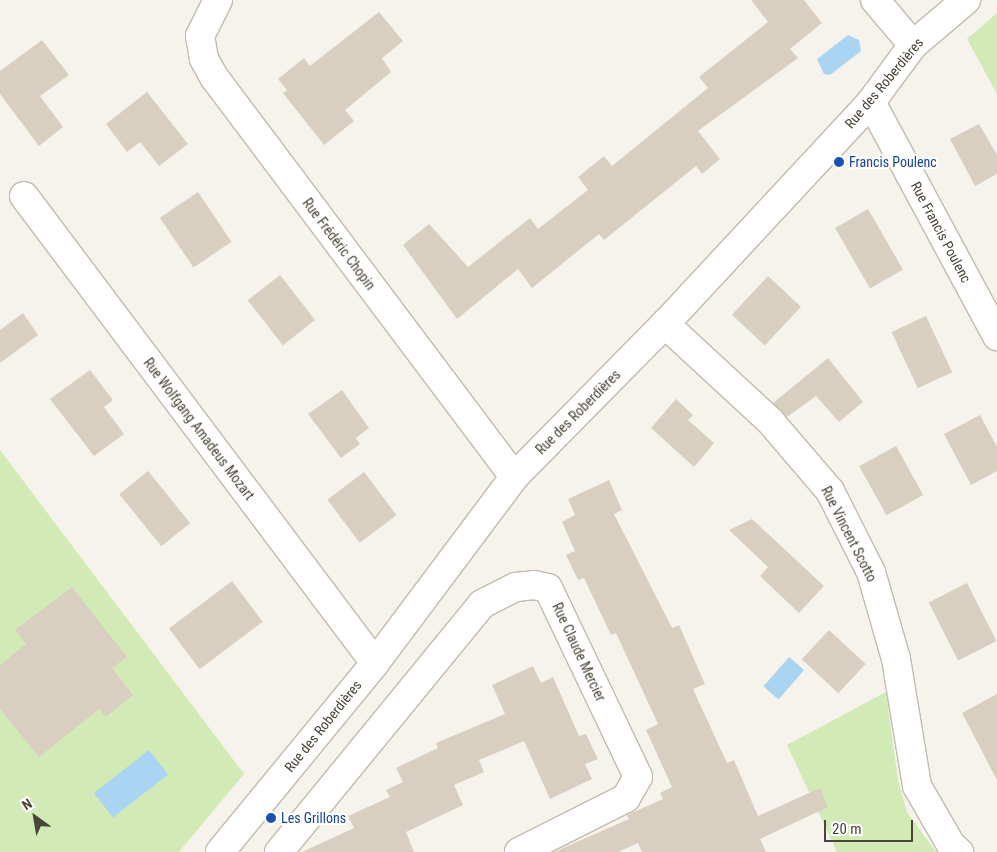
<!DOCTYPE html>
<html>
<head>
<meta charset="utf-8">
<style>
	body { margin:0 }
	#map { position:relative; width:997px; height:852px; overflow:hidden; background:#f6f3ec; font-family:"Roboto Condensed",sans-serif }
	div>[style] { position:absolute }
	.green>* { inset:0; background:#d2eab5 }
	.water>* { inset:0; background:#a9d4f2; transform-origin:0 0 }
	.building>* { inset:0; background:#d8cfc1; transform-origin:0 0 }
	.roads { filter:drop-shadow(1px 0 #c2bbae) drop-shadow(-1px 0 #c2bbae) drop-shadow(0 1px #c2bbae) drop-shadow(0 -1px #c2bbae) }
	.minor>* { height:28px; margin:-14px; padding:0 14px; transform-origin:14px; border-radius:14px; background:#fff }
	.tertiary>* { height:28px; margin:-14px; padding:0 14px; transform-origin:14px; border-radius:14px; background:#fff }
	.dots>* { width:14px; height:14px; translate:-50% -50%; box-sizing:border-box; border:2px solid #fff; border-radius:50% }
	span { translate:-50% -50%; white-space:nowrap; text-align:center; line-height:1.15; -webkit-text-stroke:4.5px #fff; paint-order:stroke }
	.street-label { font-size:14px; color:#4b4439 }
	.transit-label { font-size:14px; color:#164399 }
	.left { translate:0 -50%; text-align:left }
	.north { position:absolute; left:10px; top:792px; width:50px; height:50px; -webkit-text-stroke:4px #fff; paint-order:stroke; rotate:328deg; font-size:14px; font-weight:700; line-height:20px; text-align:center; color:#4b4439 }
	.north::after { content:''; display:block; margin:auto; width:18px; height:22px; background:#4b4439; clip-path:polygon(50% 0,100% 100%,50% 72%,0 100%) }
	.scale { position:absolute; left:824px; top:820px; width:89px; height:22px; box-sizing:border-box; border:2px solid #4b4439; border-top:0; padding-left:6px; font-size:15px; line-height:18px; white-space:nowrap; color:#4b4439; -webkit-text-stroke:4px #fff; paint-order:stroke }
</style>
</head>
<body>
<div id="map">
	<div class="green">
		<div style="clip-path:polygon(997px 13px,997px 94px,967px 39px)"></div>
		<div style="clip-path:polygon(0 450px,244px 774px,179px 852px,0 852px)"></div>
		<div style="clip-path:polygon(886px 692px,898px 780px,907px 812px,936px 852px,837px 852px,787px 745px)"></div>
	</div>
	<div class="water">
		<div style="clip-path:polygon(848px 35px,859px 40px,861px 51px,830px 75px,824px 74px,817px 59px)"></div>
		<div style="left:789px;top:657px;width:20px;height:39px;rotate:41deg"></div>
		<div style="left:149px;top:750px;width:31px;height:70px;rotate:52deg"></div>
	</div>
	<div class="building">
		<div style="clip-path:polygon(751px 0,804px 0,822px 23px,790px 49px,798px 58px,698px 131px,720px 159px,702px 174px,696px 166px,604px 240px,599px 234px,532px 288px,518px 269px,457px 319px,403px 245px,429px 224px,468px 267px,530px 218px,538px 229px,588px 190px,578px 177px,604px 156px,612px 166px,708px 88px,699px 77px,768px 22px)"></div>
		<div style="clip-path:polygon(379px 12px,403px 41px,382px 58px,391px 72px,345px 110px,354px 121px,324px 145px,283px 93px,287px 90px,278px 79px,304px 58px,310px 66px)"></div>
		<div style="clip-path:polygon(42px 40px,69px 75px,40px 96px,63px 127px,39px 146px,0 94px,0 71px)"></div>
		<div style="clip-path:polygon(147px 92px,188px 144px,159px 166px,140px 142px,127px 152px,106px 124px)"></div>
		<div style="clip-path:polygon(979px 124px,997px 155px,997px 174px,975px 186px,950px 139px)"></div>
		<div style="left:198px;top:192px;width:60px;height:46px;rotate:56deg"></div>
		<div style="left:868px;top:209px;width:70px;height:38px;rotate:60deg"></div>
		<div style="left:280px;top:275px;width:57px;height:41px;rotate:52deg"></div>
		<div style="left:768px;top:276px;width:45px;height:53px;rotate:43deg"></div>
		<div style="clip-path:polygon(23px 313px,38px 335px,0 363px,0 330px)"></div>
		<div style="left:926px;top:316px;width:62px;height:38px;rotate:65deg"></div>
		<div style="clip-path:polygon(828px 358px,863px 402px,839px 422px,816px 396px,787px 417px,773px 403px)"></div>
		<div style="clip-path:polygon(90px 370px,113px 400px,104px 407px,124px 434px,94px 456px,50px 399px)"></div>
		<div style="clip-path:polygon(342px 390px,369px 428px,356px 438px,360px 444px,341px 458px,308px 414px)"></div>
		<div style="clip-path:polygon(676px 399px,693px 415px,688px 420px,714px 443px,694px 467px,651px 428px)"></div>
		<div style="clip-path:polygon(980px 415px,997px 447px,997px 471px,971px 485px,944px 434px)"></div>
		<div style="left:896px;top:446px;width:56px;height:42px;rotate:61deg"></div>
		<div style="left:148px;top:471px;width:67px;height:37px;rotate:51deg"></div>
		<div style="left:364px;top:472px;width:54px;height:46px;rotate:53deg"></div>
		<div style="clip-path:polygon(609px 480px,622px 510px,614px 514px,672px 628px,679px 625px,705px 684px,693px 689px,727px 763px,734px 760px,758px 816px,820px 788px,828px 807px,760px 839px,766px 852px,642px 852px,638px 843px,618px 852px,554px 852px,629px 819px,627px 815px,663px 799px,660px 793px,672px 787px,646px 730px,658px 724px,616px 633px,611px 635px,584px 578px,578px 580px,566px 555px,575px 551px,562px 522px,575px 515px,568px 499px)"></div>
		<div style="clip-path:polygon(752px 519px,824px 586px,799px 613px,760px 576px,768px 567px,729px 530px)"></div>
		<div style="left:232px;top:581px;width:51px;height:79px;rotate:53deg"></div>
		<div style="left:967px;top:583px;width:65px;height:43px;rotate:63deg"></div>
		<div style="clip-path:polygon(72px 587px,127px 657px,112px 668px,133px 695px,106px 717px,99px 709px,39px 757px,0 709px,0 665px,26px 644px,15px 630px)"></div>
		<div style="left:829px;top:630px;width:50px;height:40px;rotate:43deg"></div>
		<div style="clip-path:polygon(533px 666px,541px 683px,553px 677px,579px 736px,586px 734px,598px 759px,585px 764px,592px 779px,550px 799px,524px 741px,479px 760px,484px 772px,454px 785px,463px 805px,406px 832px,414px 852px,302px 852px,354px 828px,348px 816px,390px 797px,386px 790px,403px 782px,396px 768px,438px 748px,436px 743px,505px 714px,492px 685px)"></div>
		<div style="clip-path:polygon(997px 694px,997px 780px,962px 713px)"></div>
	</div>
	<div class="roads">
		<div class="minor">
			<div style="left:218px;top:0;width:40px;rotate:116.6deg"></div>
			<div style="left:200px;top:36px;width:23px;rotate:80deg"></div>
			<div style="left:204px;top:59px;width:21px;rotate:61deg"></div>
			<div style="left:214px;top:77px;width:500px;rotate:53.1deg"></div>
			<div style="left:875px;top:0;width:59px;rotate:49.8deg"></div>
			<div style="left:871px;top:102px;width:266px;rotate:61.7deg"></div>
			<div style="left:24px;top:196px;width:584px;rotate:53.07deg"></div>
			<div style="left:665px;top:324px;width:143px;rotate:42.7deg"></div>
			<div style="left:770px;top:421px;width:92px;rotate:49.4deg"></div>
			<div style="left:830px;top:491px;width:91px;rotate:63.2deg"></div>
			<div style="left:871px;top:572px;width:91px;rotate:74deg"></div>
			<div style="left:896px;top:659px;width:129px;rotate:80.6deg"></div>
			<div style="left:917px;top:786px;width:68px;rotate:60deg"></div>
			<div style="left:951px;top:845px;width:11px;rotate:41deg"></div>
			<div style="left:279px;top:852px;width:320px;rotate:-50.7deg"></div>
			<div style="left:482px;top:604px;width:38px;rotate:-27deg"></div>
			<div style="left:516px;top:587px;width:18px;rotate:-6deg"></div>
			<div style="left:534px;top:585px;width:14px;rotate:12deg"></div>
			<div style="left:548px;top:588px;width:209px;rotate:64.5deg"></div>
			<div style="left:638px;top:777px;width:24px;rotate:120deg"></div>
			<div style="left:626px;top:798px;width:120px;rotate:153.2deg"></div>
		</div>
		<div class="tertiary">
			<div style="left:220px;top:852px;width:244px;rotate:-50.6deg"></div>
			<div style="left:375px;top:663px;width:232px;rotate:-53.2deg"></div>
			<div style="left:514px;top:477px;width:215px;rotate:-45.4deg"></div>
			<div style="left:665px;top:324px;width:303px;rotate:-47.1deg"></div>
			<div style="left:871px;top:102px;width:71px;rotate:-53.6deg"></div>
			<div style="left:913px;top:45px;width:70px;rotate:-40.3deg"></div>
		</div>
	</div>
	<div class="dots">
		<div style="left:839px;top:162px;background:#1a4fb4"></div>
		<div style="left:271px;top:818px;background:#1a4fb4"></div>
	</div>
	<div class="street-label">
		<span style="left:884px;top:83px;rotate:-50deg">Rue des Roberdières</span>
		<span style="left:941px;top:232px;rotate:62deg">Rue Francis Poulenc</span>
		<span style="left:339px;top:244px;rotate:53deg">Rue Frédéric Chopin</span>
		<span style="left:578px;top:412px;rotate:-45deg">Rue des Roberdières</span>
		<span style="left:199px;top:429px;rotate:53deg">Rue Wolfgang Amadeus Mozart</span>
		<span style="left:849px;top:534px;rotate:63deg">Rue Vincent Scotto</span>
		<span style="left:579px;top:652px;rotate:65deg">Rue Claude Mercier</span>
		<span style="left:323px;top:726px;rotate:-51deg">Rue des Roberdières</span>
	</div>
	<div class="transit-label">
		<span class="left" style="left:849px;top:162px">Francis Poulenc</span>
		<span class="left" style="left:281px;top:818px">Les Grillons</span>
	</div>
	<div class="north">N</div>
	<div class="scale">20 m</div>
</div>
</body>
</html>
